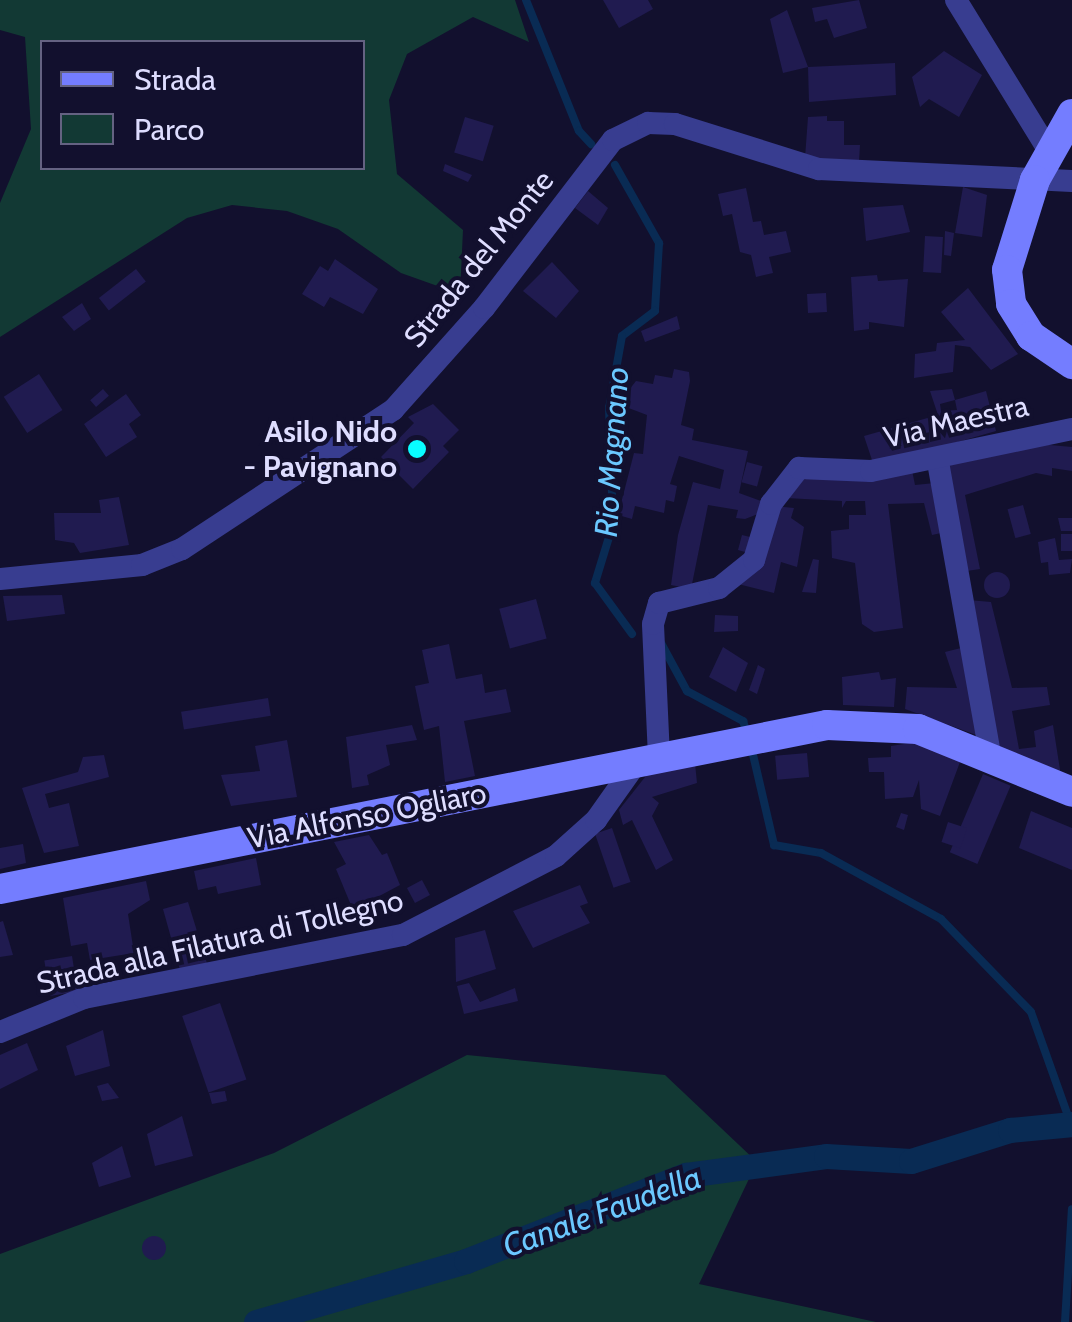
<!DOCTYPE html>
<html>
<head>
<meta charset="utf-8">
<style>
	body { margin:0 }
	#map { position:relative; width:1072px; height:1322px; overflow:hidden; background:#12102e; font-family:Cabin,sans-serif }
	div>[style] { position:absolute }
	.green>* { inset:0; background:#123934 }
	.stream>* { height:8px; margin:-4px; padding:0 4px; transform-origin:4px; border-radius:4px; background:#092b54 }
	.canal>* { height:25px; margin:-12.5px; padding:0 12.5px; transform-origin:12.5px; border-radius:12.5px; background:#092b54 }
	.building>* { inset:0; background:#201b50; transform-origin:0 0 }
	.round { border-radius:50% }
	.street>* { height:22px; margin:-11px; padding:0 11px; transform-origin:11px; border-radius:11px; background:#383d90 }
	.secondary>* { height:30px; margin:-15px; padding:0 15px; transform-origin:15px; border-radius:15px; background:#747dff }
	.dots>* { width:28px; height:28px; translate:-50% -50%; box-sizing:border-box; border:5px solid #12102e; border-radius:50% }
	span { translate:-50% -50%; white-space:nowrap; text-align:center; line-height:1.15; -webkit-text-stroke:8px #12102e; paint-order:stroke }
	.street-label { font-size:30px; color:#deddff }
	.poi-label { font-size:30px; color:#deddff; font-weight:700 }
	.right { translate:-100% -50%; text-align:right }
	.water-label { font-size:32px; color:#6bc8ff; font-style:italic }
	.legend { position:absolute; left:40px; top:40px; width:325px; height:130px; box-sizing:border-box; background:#12102e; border:2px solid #646282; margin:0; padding:12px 18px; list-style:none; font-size:30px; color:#deddff }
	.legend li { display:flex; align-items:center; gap:20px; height:50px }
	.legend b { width:50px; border:2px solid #646282 }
</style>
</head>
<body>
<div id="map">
	<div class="green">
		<div style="clip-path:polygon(evenodd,0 0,515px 0,529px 42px,473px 17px,407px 54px,389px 100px,397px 174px,463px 230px,460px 294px,401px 273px,338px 229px,287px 211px,232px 205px,187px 218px,0 337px,0 203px,31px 129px,25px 37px,0 30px,0 0,362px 42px,362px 168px,42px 168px,42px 42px,362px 42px)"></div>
		<div style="clip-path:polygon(467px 1055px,665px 1075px,757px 1162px,699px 1284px,876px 1322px,0 1322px,0 1254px,274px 1153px)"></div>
	</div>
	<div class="stream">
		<div style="left:526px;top:0;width:141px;rotate:68deg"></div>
		<div style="left:579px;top:131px;width:18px;rotate:47deg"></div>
		<div style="left:615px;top:165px;width:90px;rotate:60.6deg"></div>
		<div style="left:659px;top:243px;width:68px;rotate:93.4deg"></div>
		<div style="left:655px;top:311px;width:41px;rotate:142.9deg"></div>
		<div style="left:622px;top:336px;width:73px;rotate:100.2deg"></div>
		<div style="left:609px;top:408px;width:116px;rotate:88deg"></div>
		<div style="left:613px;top:524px;width:62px;rotate:107deg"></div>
		<div style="left:595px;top:583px;width:63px;rotate:54deg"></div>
		<div style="left:661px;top:643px;width:55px;rotate:61.6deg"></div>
		<div style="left:687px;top:691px;width:64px;rotate:28.2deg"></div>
		<div style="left:743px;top:721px;width:13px;rotate:72deg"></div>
		<div style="left:751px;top:746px;width:102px;rotate:76.9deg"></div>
		<div style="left:774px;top:845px;width:48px;rotate:9.7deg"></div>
		<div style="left:821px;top:853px;width:137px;rotate:28.8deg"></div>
		<div style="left:941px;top:919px;width:129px;rotate:45.9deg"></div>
		<div style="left:1031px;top:1012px;width:122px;rotate:70.4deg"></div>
		<div style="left:1065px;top:1322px;width:113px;rotate:-86.5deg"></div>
	</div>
	<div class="canal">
		<div style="left:256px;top:1322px;width:219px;rotate:-16.2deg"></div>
		<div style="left:466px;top:1261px;width:236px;rotate:-21.4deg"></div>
		<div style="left:686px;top:1175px;width:141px;rotate:-7.7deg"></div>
		<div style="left:826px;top:1156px;width:85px;rotate:3.4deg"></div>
		<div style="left:911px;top:1161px;width:104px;rotate:-17.4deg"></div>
		<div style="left:1010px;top:1130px;width:62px;rotate:-5.5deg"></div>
	</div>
	<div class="building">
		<div style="clip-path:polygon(603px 0,648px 0,653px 9px,619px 28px)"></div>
		<div style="clip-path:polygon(859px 0,867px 28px,834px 38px,827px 19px,815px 22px,812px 8px)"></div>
		<div style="clip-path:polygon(787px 10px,808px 67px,895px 63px,896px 95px,809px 102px,808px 67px,783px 73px,770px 19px)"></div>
		<div style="clip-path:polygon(944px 51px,982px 75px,959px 117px,929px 99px,920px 107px,912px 77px)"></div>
		<div style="clip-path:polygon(827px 116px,827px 121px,844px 121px,844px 145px,860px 145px,859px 162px,805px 158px,808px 117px)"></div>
		<div style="left:465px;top:117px;width:30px;height:37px;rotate:17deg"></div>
		<div style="clip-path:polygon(445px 164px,472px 175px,468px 182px,443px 171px)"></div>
		<div style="clip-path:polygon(963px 187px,987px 195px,982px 237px,955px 233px)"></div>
		<div style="clip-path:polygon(746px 188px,753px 222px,761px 221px,764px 235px,786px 231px,791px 252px,769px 257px,773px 273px,756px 277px,751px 255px,740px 252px,732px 214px,723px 216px,718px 194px)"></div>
		<div style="clip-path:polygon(588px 191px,608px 208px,598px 225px,575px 208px)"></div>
		<div style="clip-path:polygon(903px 205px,910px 232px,866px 241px,863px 208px)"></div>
		<div style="clip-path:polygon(945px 231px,954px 233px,951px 256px,944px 255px)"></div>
		<div style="left:925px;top:236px;width:18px;height:36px;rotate:3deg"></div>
		<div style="clip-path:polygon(335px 259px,378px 289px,363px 314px,330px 297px,324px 307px,302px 294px,320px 266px,328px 271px)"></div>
		<div style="clip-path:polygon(552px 262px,579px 291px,556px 318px,523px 291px)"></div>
		<div style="left:136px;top:269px;width:16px;height:47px;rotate:52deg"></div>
		<div style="clip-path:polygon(877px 275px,878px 281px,908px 279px,904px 327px,869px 322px,869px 329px,854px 331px,851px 277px)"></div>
		<div style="clip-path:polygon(968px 288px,1018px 354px,991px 370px,970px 347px,955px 345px,953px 372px,914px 378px,915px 354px,936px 351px,937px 343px,965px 340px,941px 312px)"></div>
		<div style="left:826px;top:293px;width:19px;height:19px;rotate:87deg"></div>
		<div style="clip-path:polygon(82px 303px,91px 319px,74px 331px,62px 317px)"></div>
		<div style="clip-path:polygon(677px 316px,680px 329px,645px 342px,641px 331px)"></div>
		<div style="clip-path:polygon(674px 369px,689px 372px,690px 381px,681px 425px,694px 429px,692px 440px,748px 451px,739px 493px,761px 501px,758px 514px,745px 519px,736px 518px,738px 510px,708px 505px,691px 589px,671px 585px,678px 535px,693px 482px,720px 489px,724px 470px,679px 456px,670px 484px,677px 486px,674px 502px,666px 500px,664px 513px,635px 506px,632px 519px,618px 515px,634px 453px,643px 454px,647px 415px,618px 404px,636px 381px,653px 384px,655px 375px,672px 378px)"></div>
		<div style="left:39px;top:374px;width:43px;height:42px;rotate:57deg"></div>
		<div style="left:103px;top:389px;width:9px;height:17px;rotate:49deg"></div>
		<div style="clip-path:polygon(952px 389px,955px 400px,940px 404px,941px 411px,957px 410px,955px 400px,986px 391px,996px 431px,874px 466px,864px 436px,938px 415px,930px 391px)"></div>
		<div style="clip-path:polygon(126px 394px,141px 415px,129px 424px,137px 437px,106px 457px,84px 424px)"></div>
		<div style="clip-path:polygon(433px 404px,459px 430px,443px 446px,449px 452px,413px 489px,381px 457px,414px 423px,408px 417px)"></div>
		<div style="clip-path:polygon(1039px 444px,1072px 447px,1072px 471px,1052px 468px,1052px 476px,1036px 473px,965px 495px,980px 569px,960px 572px,947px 464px)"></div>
		<div style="left:747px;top:462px;width:16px;height:21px;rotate:15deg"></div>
		<div style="clip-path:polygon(912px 470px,915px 485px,935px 483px,941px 533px,932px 535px,924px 503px,888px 504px,903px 628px,874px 632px,862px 624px,855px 563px,832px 558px,831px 531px,849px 529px,849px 515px,866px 515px,865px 501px,846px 501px,842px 508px,842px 501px,786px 498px,795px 480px)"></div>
		<div style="clip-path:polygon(119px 497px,129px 545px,80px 553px,74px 543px,55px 540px,54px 513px,101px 513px,99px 500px)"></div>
		<div style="left:1023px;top:505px;width:30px;height:16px;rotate:75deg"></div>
		<div style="clip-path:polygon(774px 506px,794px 508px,791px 518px,804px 527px,797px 567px,781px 562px,774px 593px,734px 583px)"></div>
		<div style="clip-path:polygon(1058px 518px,1072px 518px,1072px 531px,1061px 531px)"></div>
		<div style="left:1072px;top:534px;width:17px;height:11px;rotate:90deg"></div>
		<div style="clip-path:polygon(742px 535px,750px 537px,752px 554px,738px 550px)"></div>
		<div style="clip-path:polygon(1055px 538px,1059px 560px,1072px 559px,1070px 573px,1049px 575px,1048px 562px,1041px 563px,1038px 542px)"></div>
		<div style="clip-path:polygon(813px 559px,819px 560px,816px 593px,802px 592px)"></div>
		<div class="round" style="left:984px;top:572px;width:26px;height:26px"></div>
		<div style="clip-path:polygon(62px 595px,65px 614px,7px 621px,3px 596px)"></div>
		<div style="left:536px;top:599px;width:41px;height:38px;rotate:75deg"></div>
		<div style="clip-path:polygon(968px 600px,991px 602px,1012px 688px,1047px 687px,1050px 705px,1012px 711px,1019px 749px,1036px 747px,1034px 731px,1053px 725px,1061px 776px,995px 747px)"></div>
		<div style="clip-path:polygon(715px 615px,738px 616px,738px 631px,714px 632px)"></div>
		<div style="clip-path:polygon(449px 644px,456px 679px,482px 674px,485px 693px,506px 689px,511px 712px,464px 721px,475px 776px,445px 782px,439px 726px,424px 730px,415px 686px,429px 683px,422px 650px)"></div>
		<div style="clip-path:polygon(723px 647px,748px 663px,736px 692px,709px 677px)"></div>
		<div style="clip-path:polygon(965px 647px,979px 736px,905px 709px,907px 687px,957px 688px,945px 652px)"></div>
		<div style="clip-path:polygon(758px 665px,765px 669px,757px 694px,749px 690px)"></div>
		<div style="clip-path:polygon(879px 672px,881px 680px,896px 678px,894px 707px,843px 705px,842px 677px)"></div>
		<div style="left:268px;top:698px;width:18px;height:88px;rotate:81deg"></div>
		<div style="clip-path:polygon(412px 725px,417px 740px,386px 745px,390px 765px,367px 775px,369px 785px,352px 788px,346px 737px)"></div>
		<div style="clip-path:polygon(287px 740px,297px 797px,231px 806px,221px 775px,260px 771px,255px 746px)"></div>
		<div style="clip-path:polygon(917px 742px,960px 762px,940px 816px,921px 809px,919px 780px,913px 797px,885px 799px,884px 772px,869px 772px,868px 758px,891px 757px,891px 746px)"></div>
		<div style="left:807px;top:753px;width:24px;height:32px;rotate:85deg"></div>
		<div style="clip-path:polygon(104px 755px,109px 777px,45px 794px,49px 808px,69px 803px,79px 846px,44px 853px,22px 788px,78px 772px,83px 757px)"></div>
		<div style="clip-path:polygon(695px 763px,697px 783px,652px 797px,659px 803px,652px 816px,673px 860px,656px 870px,632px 820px,623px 825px,619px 810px,649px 772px)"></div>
		<div style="left:983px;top:774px;width:30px;height:85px;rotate:23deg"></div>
		<div style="clip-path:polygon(1031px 811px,1072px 828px,1072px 870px,1019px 848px)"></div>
		<div style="clip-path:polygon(901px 813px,908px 815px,904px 830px,896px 827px)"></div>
		<div style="left:948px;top:822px;width:20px;height:21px;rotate:18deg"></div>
		<div style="left:612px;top:828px;width:57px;height:18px;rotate:71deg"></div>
		<div style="clip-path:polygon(369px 835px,382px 855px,387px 853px,400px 885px,353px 910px,336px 869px,346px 864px,334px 842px)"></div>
		<div style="clip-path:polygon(23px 844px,26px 863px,0 869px,0 848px)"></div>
		<div style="clip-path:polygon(256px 858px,261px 885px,218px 894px,216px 886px,198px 890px,194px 871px)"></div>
		<div style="left:422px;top:880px;width:17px;height:17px;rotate:62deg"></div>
		<div style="clip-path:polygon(146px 881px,150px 900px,128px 914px,134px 953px,90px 960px,87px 943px,71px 946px,63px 898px)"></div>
		<div style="clip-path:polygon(580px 885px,588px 903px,580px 906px,590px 923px,533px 948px,513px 911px)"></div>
		<div style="clip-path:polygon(188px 902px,209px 970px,180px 970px,163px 909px)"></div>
		<div style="clip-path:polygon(3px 921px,13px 955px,0 957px,0 922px)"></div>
		<div style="clip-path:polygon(485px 930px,496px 969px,456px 982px,455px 938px)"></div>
		<div style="left:72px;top:956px;width:36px;height:28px;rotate:81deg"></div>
		<div style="clip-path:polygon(469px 983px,480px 1002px,515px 988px,518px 1001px,464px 1014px,457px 986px)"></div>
		<div style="left:220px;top:1003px;width:81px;height:40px;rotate:71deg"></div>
		<div style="clip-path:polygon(103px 1030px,110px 1066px,75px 1076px,66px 1046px)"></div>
		<div style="clip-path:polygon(27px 1043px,38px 1070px,0 1089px,0 1055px)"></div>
		<div style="clip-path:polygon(108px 1083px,119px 1098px,102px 1101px,97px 1086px)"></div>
		<div style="clip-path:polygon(225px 1091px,227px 1101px,212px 1104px,209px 1093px)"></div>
		<div style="clip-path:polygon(182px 1116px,193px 1156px,155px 1166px,147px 1134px)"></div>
		<div style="clip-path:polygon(122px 1146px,131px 1177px,99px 1187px,92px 1163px)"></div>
		<div class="round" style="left:142px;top:1236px;width:24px;height:24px"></div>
	</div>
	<div class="street">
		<div style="left:956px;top:0;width:180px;rotate:58.4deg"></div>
		<div style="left:938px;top:462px;width:302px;rotate:79.9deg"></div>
		<div style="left:0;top:579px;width:143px;rotate:-5.6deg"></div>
		<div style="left:142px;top:565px;width:43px;rotate:-21.8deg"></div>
		<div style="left:182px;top:549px;width:253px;rotate:-33.4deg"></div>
		<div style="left:393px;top:410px;width:137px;rotate:-48.3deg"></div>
		<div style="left:484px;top:308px;width:212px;rotate:-52.5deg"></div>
		<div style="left:613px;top:140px;width:39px;rotate:-26deg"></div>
		<div style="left:648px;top:123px;width:27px;rotate:2deg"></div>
		<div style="left:675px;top:124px;width:151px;rotate:17.4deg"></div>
		<div style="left:819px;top:169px;width:253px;rotate:2.7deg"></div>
		<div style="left:659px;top:757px;width:133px;rotate:-92.6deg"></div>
		<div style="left:653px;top:624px;width:22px;rotate:-74deg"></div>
		<div style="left:659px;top:603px;width:62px;rotate:-14deg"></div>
		<div style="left:719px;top:588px;width:45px;rotate:-38.7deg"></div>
		<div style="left:754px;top:560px;width:59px;rotate:-73.1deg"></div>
		<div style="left:771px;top:504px;width:46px;rotate:-52.1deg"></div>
		<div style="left:799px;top:468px;width:72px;rotate:2.4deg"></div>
		<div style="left:871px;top:471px;width:205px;rotate:-11.8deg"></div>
		<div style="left:0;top:1032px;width:91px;rotate:-22deg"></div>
		<div style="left:84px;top:998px;width:325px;rotate:-11.2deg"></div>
		<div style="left:403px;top:935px;width:172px;rotate:-27.3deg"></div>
		<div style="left:556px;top:856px;width:54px;rotate:-42deg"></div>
		<div style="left:596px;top:820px;width:71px;rotate:-54.7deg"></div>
	</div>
	<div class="secondary">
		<div style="left:1072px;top:114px;width:76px;rotate:119.3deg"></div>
		<div style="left:1035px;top:180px;width:94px;rotate:107.3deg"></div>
		<div style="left:1007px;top:270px;width:34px;rotate:83deg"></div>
		<div style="left:1011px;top:304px;width:38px;rotate:58deg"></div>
		<div style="left:1031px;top:336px;width:50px;rotate:34.3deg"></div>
		<div style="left:0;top:889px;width:843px;rotate:-11.22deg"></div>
		<div style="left:827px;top:725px;width:91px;rotate:2.5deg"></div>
		<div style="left:918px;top:729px;width:166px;rotate:22.2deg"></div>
	</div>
	<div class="dots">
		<div style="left:417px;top:449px;background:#09fdff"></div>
	</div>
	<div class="street-label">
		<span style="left:479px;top:259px;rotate:-51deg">Strada del Monte</span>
		<span style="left:956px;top:422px;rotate:-13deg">Via Maestra</span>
		<span style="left:367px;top:816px;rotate:-11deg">Via Alfonso Ogliaro</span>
		<span style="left:220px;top:942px;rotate:-13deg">Strada alla Filatura di Tollegno</span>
	</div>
	<div class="poi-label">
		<span class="right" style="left:397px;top:449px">Asilo Nido<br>- Pavignano</span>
	</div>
	<div class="water-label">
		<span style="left:612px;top:452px;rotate:-86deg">Rio Magnano</span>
		<span style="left:602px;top:1212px;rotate:-20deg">Canale Faudella</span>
	</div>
	<ul class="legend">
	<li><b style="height:12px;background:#747dff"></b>Strada</li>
	<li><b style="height:28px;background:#123934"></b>Parco</li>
	</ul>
</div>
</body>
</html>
